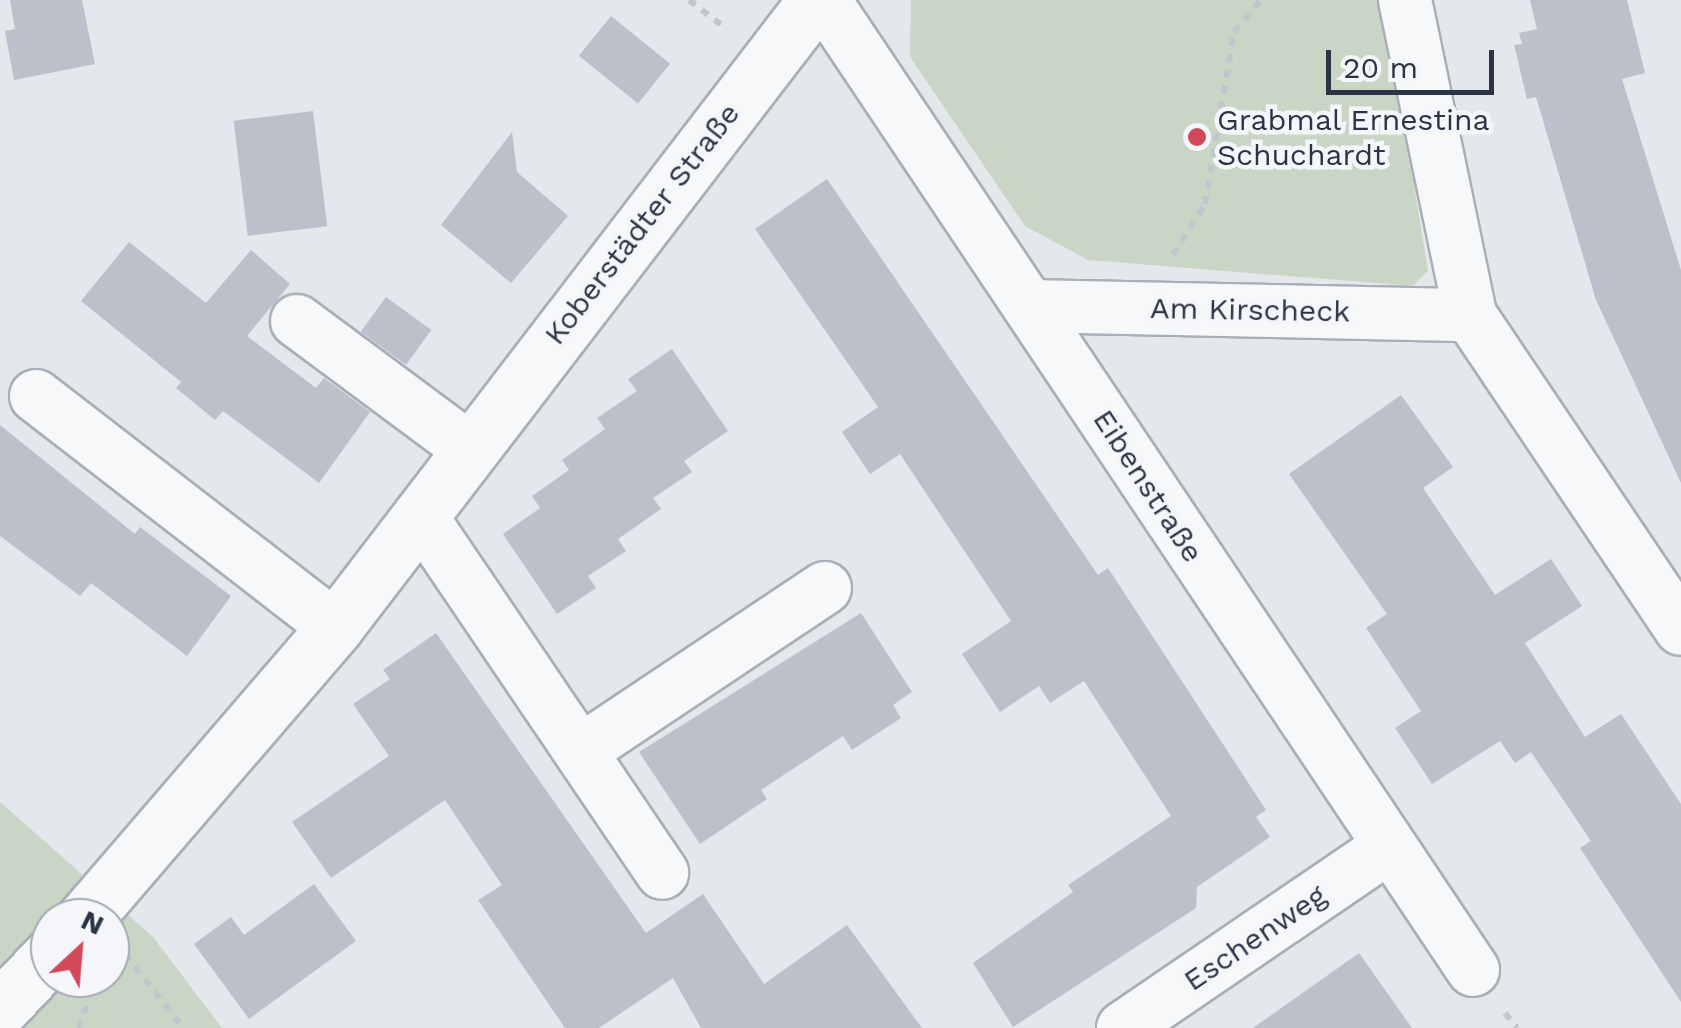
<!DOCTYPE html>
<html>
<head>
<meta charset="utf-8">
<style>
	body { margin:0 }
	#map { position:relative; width:1681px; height:1028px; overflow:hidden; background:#e4e7ec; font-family:"Work Sans",sans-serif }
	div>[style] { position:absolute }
	.green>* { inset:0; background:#c9d6c5 }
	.building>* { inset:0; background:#bbc0ca; transform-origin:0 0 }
	.path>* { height:6px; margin-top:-3px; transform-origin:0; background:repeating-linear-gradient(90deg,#c2c5cb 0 8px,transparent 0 16px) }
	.roads { filter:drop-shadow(2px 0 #a9aeb7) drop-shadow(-2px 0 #a9aeb7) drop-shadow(0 2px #a9aeb7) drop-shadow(0 -2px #a9aeb7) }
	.minor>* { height:52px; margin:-26px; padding:0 26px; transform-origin:26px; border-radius:26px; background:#f7f8fa }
	.tertiary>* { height:55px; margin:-27.5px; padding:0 27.5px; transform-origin:27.5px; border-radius:27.5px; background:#f7f8fa }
	.dots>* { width:28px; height:28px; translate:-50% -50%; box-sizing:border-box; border:5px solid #f4f6f9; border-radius:50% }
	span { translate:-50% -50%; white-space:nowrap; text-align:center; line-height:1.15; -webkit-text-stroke:9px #f4f6f9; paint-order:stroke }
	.poi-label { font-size:30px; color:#2b3445 }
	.left { translate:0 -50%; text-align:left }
	.street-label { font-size:30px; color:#2b3445 }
	.north { position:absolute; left:30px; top:898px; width:100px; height:100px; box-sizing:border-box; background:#f4f6f9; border:2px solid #a4a8b1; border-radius:50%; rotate:26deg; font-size:28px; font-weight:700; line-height:40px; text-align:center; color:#2b3445 }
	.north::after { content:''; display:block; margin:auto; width:35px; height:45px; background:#d1495b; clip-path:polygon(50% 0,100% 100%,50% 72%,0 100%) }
	.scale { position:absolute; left:1326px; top:50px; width:168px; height:45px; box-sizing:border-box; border:5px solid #2b3445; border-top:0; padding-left:12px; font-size:30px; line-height:35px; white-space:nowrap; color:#2b3445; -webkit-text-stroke:8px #f4f6f9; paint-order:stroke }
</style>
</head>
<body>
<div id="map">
	<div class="green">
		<div style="clip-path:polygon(911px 0,1384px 0,1428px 271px,1413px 286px,1088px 260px,1025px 226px,910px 57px)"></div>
		<div style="clip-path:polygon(evenodd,0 802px,153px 937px,222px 1028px,0 1028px,0 802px,50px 918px,110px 918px,110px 978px,50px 978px,50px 918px)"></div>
	</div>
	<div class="building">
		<div style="clip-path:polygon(10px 0,82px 0,95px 64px,14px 80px,5px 31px,15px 29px)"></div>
		<div style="clip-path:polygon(1530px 0,1627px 0,1645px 73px,1622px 79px,1681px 270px,1681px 483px,1596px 300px,1536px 97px,1527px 99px,1514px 45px,1522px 44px,1519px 33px,1537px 29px)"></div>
		<div style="left:611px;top:16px;width:76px;height:51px;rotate:39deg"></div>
		<div style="left:313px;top:111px;width:116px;height:80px;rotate:83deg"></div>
		<div style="clip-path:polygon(512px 132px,517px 172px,568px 216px,511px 283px,441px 225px)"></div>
		<div style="clip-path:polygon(827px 179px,1098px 575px,1108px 568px,1266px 810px,1256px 817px,1270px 837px,1197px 887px,1196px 908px,1013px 1027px,973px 963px,1073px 892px,1068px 885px,1171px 816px,1084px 681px,1050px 703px,1039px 686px,1000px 712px,962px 654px,1011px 621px,900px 454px,870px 474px,842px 432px,878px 407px,755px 229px)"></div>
		<div style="clip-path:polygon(129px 242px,206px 303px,251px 250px,290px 284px,247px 336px,316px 388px,324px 378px,370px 412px,319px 483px,223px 411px,215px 420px,176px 388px,181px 382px,81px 301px)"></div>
		<div style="left:386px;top:297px;width:56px;height:43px;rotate:36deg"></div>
		<div style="clip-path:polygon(672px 349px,728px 431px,684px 461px,692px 472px,653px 498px,661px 509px,618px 539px,626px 551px,588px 576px,596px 588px,557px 614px,503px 534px,540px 508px,532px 496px,569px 470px,562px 460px,605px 429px,597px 418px,637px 391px,628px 379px)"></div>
		<div style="clip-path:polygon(1401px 395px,1453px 467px,1423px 488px,1495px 595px,1551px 559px,1582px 606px,1525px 643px,1585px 737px,1621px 714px,1681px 804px,1681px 1002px,1580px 848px,1591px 841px,1531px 752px,1515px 763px,1500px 741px,1432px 784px,1395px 728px,1421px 711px,1366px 628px,1387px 614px,1289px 474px)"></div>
		<div style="clip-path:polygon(0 425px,135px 534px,140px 527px,231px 596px,187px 656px,91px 583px,80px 596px,0 536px)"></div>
		<div style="clip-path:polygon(861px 613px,912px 692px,893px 705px,901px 718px,852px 750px,843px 736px,761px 790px,767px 799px,700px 844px,639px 752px)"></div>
		<div style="clip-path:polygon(436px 633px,646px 933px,703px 894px,764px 984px,847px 925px,922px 1028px,701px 1028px,673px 978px,599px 1028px,565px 1028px,478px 900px,502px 885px,445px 800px,331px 878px,292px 822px,389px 756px,353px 704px,390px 679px,383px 670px)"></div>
		<div style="clip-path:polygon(314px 884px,356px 941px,249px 1019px,194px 944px,231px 917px,244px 935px)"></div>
		<div style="clip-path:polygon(1359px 953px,1412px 1028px,1253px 1028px)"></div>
	</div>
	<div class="path">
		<div style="left:689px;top:0;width:44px;rotate:37.6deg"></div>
		<div style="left:1173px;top:255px;width:60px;rotate:-57.9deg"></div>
		<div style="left:1205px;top:204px;width:174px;rotate:-80.4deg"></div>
		<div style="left:1234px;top:32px;width:42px;rotate:-49.8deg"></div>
		<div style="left:125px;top:954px;width:94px;rotate:51.9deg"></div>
		<div style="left:1505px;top:1013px;width:19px;rotate:51deg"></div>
		<div style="left:78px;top:1028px;width:29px;rotate:-68deg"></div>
	</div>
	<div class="roads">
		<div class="minor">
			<div style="left:824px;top:0;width:1167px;rotate:56.21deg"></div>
			<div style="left:1405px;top:0;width:322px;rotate:78.3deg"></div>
			<div style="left:1029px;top:306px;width:441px;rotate:1.2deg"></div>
			<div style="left:1470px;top:315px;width:378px;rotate:56.1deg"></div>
			<div style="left:297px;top:321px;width:213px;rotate:36.6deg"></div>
			<div style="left:36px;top:396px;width:378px;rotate:37.7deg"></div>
			<div style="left:420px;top:515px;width:432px;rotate:55.9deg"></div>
			<div style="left:582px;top:750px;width:292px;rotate:-33.7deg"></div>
			<div style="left:1123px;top:1028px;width:320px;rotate:-34.3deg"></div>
		</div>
		<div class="tertiary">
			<div style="left:85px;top:918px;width:384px;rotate:-49.3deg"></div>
			<div style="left:335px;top:627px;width:790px;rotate:-52.51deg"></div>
			<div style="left:0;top:1009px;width:73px;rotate:-46.7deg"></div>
		</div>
	</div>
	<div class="dots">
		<div style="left:1197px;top:137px;background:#d1495b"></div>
	</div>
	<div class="poi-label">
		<span class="left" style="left:1217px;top:137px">Grabmal Ernestina<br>Schuchardt</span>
	</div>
	<div class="street-label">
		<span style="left:642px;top:224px;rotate:-52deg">Koberstädter Straße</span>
		<span style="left:1250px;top:310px;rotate:1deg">Am Kirscheck</span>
		<span style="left:1148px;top:486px;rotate:57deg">Eibenstraße</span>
		<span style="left:1255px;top:938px;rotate:-34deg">Eschenweg</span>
	</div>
	<div class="north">N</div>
	<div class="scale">20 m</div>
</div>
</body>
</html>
